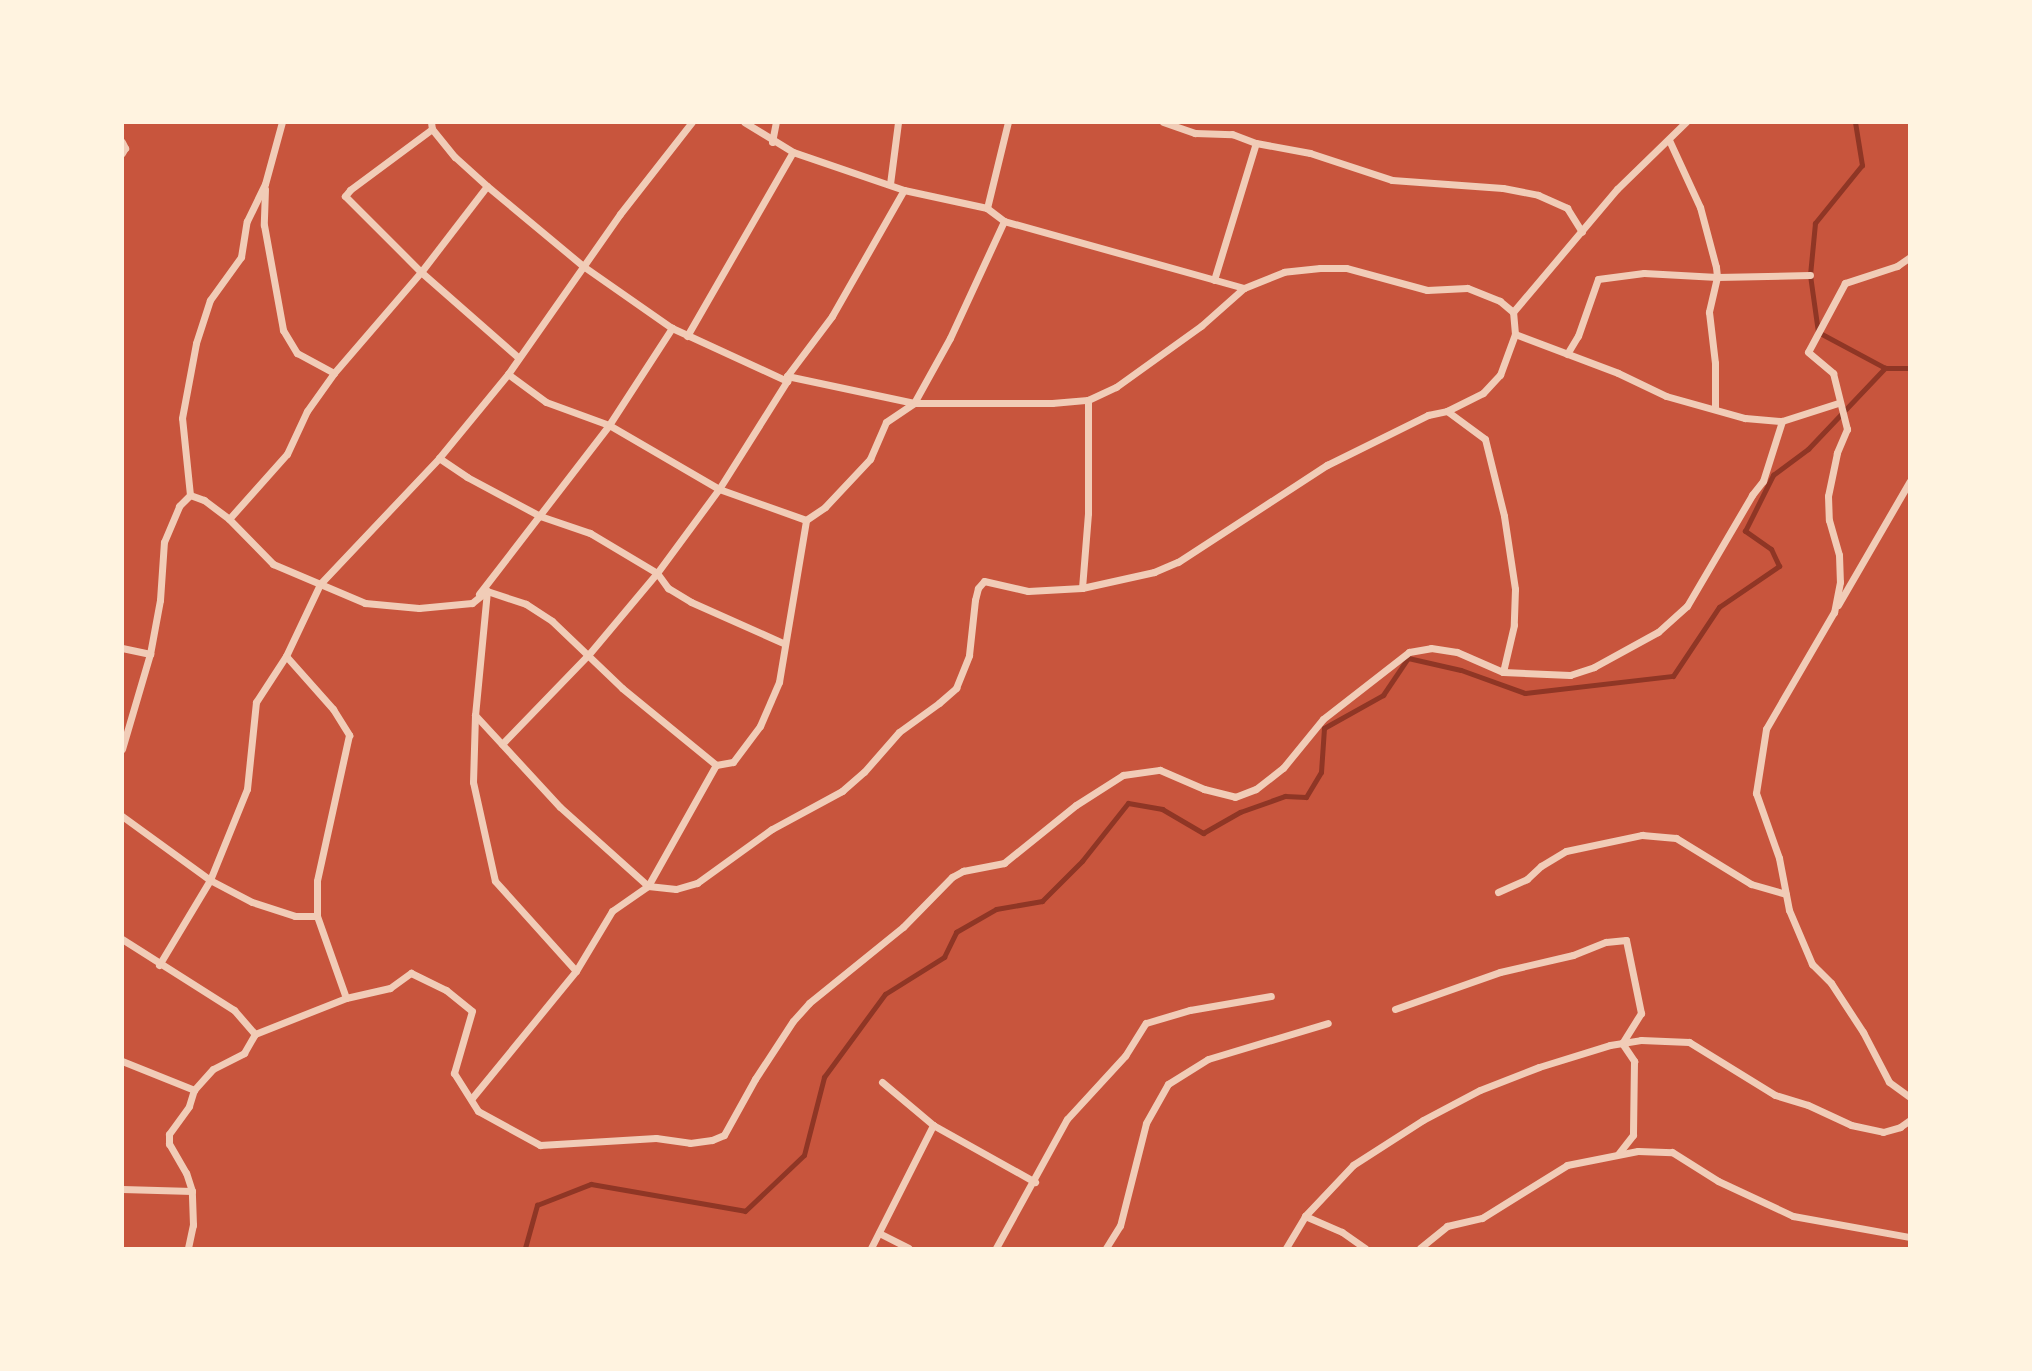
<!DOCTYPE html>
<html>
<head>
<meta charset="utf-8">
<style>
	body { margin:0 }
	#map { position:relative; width:2032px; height:1371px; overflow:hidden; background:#c8553d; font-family:"Public Sans",sans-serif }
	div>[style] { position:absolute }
	.stream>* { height:5px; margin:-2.5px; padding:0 2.5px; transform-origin:2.5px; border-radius:2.5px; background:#8f3625 }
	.minor>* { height:7px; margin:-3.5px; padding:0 3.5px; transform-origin:3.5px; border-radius:3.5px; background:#f1ccb7 }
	span { translate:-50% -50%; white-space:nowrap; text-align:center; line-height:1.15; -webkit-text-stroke:7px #fff3e0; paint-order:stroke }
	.frame { position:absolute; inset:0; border:124px solid #fff3e0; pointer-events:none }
</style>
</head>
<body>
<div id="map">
	<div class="stream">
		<div style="left:1855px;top:122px;width:44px;rotate:80.8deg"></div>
		<div style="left:1862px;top:165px;width:75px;rotate:129deg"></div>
		<div style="left:1815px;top:223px;width:52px;rotate:95.5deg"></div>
		<div style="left:1810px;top:275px;width:58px;rotate:82deg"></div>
		<div style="left:1818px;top:332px;width:76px;rotate:28.2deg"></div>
		<div style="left:1885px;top:368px;width:25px"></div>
		<div style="left:525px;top:1248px;width:45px;rotate:-74.4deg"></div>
		<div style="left:537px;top:1205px;width:58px;rotate:-21.3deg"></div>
		<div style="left:591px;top:1184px;width:156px;rotate:9.9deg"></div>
		<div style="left:745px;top:1211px;width:81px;rotate:-43.5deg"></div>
		<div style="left:804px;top:1155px;width:81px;rotate:-75.6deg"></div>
		<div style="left:824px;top:1077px;width:103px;rotate:-53.7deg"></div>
		<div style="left:885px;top:994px;width:70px;rotate:-32.1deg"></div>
		<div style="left:944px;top:957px;width:28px;rotate:-64deg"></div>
		<div style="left:956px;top:932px;width:46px;rotate:-29.9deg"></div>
		<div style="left:996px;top:909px;width:47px;rotate:-9.9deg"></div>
		<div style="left:1042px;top:901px;width:57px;rotate:-45deg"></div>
		<div style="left:1082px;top:861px;width:74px;rotate:-51.6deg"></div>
		<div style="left:1128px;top:803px;width:35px;rotate:10deg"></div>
		<div style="left:1162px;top:809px;width:48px;rotate:30.3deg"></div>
		<div style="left:1203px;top:833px;width:43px;rotate:-29.6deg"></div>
		<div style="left:1240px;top:812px;width:48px;rotate:-19.6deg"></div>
		<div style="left:1285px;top:796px;width:21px;rotate:3deg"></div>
		<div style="left:1306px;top:797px;width:29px;rotate:-59deg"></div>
		<div style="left:1321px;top:772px;width:44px;rotate:-86.1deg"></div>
		<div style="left:1324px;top:728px;width:68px;rotate:-29.2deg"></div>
		<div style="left:1383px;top:695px;width:45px;rotate:-56deg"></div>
		<div style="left:1408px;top:658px;width:54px;rotate:12.8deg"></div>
		<div style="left:1461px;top:670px;width:68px;rotate:19.8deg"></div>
		<div style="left:1525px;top:693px;width:149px;rotate:-6.6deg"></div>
		<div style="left:1673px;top:676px;width:83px;rotate:-56.3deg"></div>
		<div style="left:1719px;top:607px;width:73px;rotate:-34.3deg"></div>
		<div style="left:1779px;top:566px;width:19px;rotate:-115deg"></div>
		<div style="left:1771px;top:549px;width:32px;rotate:-145deg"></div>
		<div style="left:1745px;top:531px;width:63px;rotate:-63.4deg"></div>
		<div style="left:1773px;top:475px;width:44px;rotate:-36.6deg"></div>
		<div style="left:1808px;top:449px;width:112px;rotate:-46.5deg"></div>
	</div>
	<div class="minor">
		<div style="left:431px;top:122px;width:7px;rotate:82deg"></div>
		<div style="left:432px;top:129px;width:36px;rotate:51deg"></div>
		<div style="left:455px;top:157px;width:43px;rotate:42.2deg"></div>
		<div style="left:487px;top:186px;width:125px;rotate:39.8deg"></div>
		<div style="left:583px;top:266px;width:108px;rotate:34.9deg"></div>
		<div style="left:672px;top:328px;width:127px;rotate:24.7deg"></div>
		<div style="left:787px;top:381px;width:5px;rotate:-90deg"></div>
		<div style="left:787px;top:376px;width:130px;rotate:12deg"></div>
		<div style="left:914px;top:403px;width:138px"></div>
		<div style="left:1052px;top:403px;width:36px;rotate:-5deg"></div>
		<div style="left:1088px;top:400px;width:31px;rotate:-25deg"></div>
		<div style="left:1116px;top:387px;width:105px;rotate:-35.7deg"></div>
		<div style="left:1201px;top:326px;width:57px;rotate:-41.5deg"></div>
		<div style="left:1163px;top:122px;width:34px;rotate:19deg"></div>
		<div style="left:1195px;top:133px;width:37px;rotate:2deg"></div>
		<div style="left:1232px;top:134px;width:26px;rotate:21deg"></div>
		<div style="left:1256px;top:143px;width:55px;rotate:10.5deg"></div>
		<div style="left:1310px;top:153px;width:86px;rotate:18.2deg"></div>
		<div style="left:1392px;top:180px;width:111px;rotate:4.1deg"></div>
		<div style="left:1503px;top:188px;width:36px;rotate:11deg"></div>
		<div style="left:1538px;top:195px;width:32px;rotate:24deg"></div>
		<div style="left:1567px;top:208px;width:28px;rotate:58deg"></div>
		<div style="left:432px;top:129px;width:102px;rotate:143.4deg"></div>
		<div style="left:350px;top:190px;width:8px;rotate:130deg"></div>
		<div style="left:345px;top:196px;width:107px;rotate:45deg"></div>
		<div style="left:421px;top:272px;width:130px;rotate:41.3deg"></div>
		<div style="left:1669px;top:140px;width:74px;rotate:65.2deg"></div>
		<div style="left:1700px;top:207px;width:62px;rotate:75.1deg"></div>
		<div style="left:1716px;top:267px;width:10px;rotate:84deg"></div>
		<div style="left:1717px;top:277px;width:36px;rotate:103deg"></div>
		<div style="left:1709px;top:312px;width:51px;rotate:83.3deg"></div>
		<div style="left:1715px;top:363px;width:44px;rotate:90deg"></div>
		<div style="left:122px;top:142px;width:7px;rotate:63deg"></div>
		<div style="left:125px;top:148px;width:6px;rotate:121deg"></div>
		<div style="left:772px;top:142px;width:20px;rotate:-79deg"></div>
		<div style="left:890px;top:184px;width:63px;rotate:-82.6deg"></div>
		<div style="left:265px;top:189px;width:36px;rotate:92deg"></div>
		<div style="left:264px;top:225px;width:107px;rotate:79.7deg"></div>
		<div style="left:283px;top:330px;width:27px;rotate:59deg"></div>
		<div style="left:297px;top:353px;width:42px;rotate:28.4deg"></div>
		<div style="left:987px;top:208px;width:89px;rotate:-76.3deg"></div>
		<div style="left:1910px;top:257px;width:16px;rotate:145deg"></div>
		<div style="left:1897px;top:266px;width:55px;rotate:161.9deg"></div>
		<div style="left:1845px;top:283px;width:78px;rotate:118.2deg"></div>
		<div style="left:1808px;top:352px;width:33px;rotate:40deg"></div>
		<div style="left:1833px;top:373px;width:58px;rotate:76deg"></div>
		<div style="left:1847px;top:429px;width:26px;rotate:113deg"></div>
		<div style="left:1837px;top:453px;width:44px;rotate:101.8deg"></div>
		<div style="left:1828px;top:496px;width:24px;rotate:88deg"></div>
		<div style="left:1829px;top:520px;width:36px;rotate:74deg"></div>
		<div style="left:1839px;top:555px;width:27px;rotate:88deg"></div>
		<div style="left:1840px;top:582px;width:31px;rotate:101deg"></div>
		<div style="left:1834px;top:612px;width:135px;rotate:120.2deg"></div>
		<div style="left:1766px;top:729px;width:65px;rotate:98.9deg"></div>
		<div style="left:1756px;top:793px;width:69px;rotate:70.5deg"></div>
		<div style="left:1779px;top:858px;width:53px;rotate:79.1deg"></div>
		<div style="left:1789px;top:910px;width:59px;rotate:66.9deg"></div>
		<div style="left:1812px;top:964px;width:27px;rotate:45deg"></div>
		<div style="left:1831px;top:983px;width:59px;rotate:56.9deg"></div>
		<div style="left:1863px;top:1032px;width:56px;rotate:62.5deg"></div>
		<div style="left:1889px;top:1082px;width:26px;rotate:36deg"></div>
		<div style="left:1214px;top:280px;width:143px;rotate:-73deg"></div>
		<div style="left:1513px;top:312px;width:161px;rotate:-49.8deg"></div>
		<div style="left:1617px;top:189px;width:96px;rotate:-44.2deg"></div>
		<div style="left:1515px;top:334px;width:110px;rotate:20.7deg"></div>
		<div style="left:1618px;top:373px;width:53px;rotate:25.6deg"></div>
		<div style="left:1666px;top:396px;width:82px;rotate:15.6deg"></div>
		<div style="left:1745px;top:418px;width:37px;rotate:5deg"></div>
		<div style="left:1782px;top:421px;width:59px;rotate:-17.8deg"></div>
		<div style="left:687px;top:336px;width:212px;rotate:-60.1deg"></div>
		<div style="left:1567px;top:354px;width:21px;rotate:-59deg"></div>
		<div style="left:1578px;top:336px;width:60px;rotate:-70.7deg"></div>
		<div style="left:1598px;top:279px;width:46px;rotate:-7.4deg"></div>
		<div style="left:1644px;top:273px;width:73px;rotate:3.1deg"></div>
		<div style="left:1717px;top:277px;width:93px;rotate:-1.2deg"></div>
		<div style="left:508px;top:374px;width:47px;rotate:36.4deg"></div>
		<div style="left:546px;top:402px;width:67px;rotate:20.1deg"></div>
		<div style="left:609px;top:425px;width:127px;rotate:30.2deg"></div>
		<div style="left:719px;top:489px;width:92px;rotate:19.6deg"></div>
		<div style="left:787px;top:376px;width:75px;rotate:-53.1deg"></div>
		<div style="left:832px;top:316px;width:145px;rotate:-60.3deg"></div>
		<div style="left:1447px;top:411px;width:47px;rotate:36.4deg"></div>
		<div style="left:1485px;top:439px;width:79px;rotate:76.1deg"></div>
		<div style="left:1504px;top:516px;width:74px;rotate:81.4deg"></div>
		<div style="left:1515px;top:589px;width:36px;rotate:92deg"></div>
		<div style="left:1514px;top:625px;width:48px;rotate:103.2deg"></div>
		<div style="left:439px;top:458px;width:34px;rotate:34deg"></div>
		<div style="left:467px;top:477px;width:83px;rotate:28.1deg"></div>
		<div style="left:540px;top:516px;width:53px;rotate:18.8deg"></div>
		<div style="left:590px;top:533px;width:78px;rotate:30.8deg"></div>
		<div style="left:657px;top:573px;width:19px;rotate:54deg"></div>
		<div style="left:668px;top:588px;width:27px;rotate:31deg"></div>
		<div style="left:691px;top:602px;width:101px;rotate:24deg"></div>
		<div style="left:190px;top:495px;width:15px;rotate:20deg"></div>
		<div style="left:204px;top:500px;width:31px;rotate:37deg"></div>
		<div style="left:229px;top:519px;width:63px;rotate:45.6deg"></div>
		<div style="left:273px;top:564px;width:100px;rotate:23deg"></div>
		<div style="left:365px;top:603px;width:54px;rotate:5.3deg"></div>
		<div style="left:419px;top:608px;width:53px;rotate:-5.4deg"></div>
		<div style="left:472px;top:603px;width:19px;rotate:-39deg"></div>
		<div style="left:487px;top:591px;width:41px;rotate:18.4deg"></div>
		<div style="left:526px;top:604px;width:31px;rotate:33deg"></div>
		<div style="left:552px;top:621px;width:97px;rotate:43.7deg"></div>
		<div style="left:622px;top:688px;width:122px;rotate:39.3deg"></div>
		<div style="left:716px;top:765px;width:17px;rotate:-10deg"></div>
		<div style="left:733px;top:762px;width:45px;rotate:-53.1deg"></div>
		<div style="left:760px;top:726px;width:48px;rotate:-66.6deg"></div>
		<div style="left:779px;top:682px;width:164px;rotate:-80.5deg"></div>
		<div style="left:806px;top:520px;width:23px;rotate:-34deg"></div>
		<div style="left:825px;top:507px;width:66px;rotate:-46.8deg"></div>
		<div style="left:870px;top:459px;width:40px;rotate:-66.6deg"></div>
		<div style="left:886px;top:422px;width:34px;rotate:-34deg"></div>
		<div style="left:914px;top:403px;width:74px;rotate:-61deg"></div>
		<div style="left:950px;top:338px;width:129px;rotate:-65.2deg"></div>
		<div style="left:229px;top:519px;width:87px;rotate:-48.3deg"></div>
		<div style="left:287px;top:454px;width:47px;rotate:-65.1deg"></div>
		<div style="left:307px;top:411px;width:47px;rotate:-54.6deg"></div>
		<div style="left:334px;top:373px;width:133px;rotate:-49.3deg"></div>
		<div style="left:421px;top:272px;width:108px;rotate:-52.5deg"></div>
		<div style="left:1082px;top:588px;width:75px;rotate:-85.4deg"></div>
		<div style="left:1088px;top:513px;width:113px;rotate:-90deg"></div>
		<div style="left:487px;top:591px;width:125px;rotate:95.5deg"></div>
		<div style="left:475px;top:715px;width:67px;rotate:91.7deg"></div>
		<div style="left:473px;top:782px;width:101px;rotate:77.5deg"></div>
		<div style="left:495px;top:881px;width:121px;rotate:48deg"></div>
		<div style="left:479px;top:594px;width:213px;rotate:-52.4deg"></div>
		<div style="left:609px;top:425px;width:116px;rotate:-57deg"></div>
		<div style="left:1838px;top:605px;width:143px;rotate:-59.9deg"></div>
		<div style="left:122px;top:648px;width:29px;rotate:12deg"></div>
		<div style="left:286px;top:656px;width:71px;rotate:48.4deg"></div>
		<div style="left:333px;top:709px;width:31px;rotate:58deg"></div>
		<div style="left:349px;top:735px;width:149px;rotate:102.4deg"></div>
		<div style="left:317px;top:881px;width:35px;rotate:90deg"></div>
		<div style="left:317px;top:916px;width:87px;rotate:70.5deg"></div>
		<div style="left:475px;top:715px;width:125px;rotate:47.3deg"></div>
		<div style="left:560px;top:807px;width:118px;rotate:41.9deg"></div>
		<div style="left:648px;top:886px;width:28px;rotate:6deg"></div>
		<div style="left:676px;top:889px;width:22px;rotate:-16deg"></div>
		<div style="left:697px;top:883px;width:92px;rotate:-35.8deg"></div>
		<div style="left:772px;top:829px;width:80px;rotate:-28.5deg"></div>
		<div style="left:842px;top:791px;width:29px;rotate:-41deg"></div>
		<div style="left:864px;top:772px;width:53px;rotate:-48.8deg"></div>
		<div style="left:899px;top:732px;width:49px;rotate:-35.9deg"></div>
		<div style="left:939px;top:703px;width:23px;rotate:-41deg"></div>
		<div style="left:956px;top:688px;width:35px;rotate:-68deg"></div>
		<div style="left:969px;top:655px;width:55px;rotate:-83.8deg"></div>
		<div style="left:975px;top:600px;width:12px;rotate:-76deg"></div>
		<div style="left:978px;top:588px;width:9px;rotate:-49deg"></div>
		<div style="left:984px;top:581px;width:45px;rotate:12.8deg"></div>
		<div style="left:1028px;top:591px;width:54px;rotate:-3.2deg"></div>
		<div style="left:1082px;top:588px;width:74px;rotate:-12.5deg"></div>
		<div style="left:1154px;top:572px;width:26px;rotate:-23deg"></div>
		<div style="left:1178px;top:562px;width:178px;rotate:-33.1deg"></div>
		<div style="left:1327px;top:465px;width:113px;rotate:-26.3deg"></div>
		<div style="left:1428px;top:415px;width:19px;rotate:-12deg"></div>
		<div style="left:1447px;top:411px;width:40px;rotate:-26.6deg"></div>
		<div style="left:1483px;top:393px;width:25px;rotate:-47deg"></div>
		<div style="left:1500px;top:375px;width:44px;rotate:-69.9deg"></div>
		<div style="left:1515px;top:334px;width:22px;rotate:-95deg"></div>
		<div style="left:1513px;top:312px;width:17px;rotate:-140deg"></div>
		<div style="left:1500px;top:301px;width:35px;rotate:-158deg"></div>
		<div style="left:1467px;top:288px;width:40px;rotate:177.1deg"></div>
		<div style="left:1427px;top:290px;width:84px;rotate:-164.8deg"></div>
		<div style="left:1346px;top:268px;width:26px;rotate:180deg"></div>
		<div style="left:1320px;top:268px;width:36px;rotate:174deg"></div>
		<div style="left:1284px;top:272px;width:43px;rotate:158.2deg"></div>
		<div style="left:1244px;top:288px;width:249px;rotate:-164.4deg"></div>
		<div style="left:1004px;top:221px;width:21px;rotate:-143deg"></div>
		<div style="left:987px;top:208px;width:85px;rotate:-167.8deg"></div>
		<div style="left:904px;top:190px;width:117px;rotate:-161.1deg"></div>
		<div style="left:793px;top:152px;width:57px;rotate:-148.5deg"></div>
		<div style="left:502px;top:744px;width:125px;rotate:-46deg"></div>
		<div style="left:589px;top:654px;width:106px;rotate:-50deg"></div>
		<div style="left:657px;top:573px;width:104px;rotate:-53.6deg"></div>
		<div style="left:719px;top:489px;width:128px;rotate:-57.8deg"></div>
		<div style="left:122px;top:749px;width:99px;rotate:-73.6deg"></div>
		<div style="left:150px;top:654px;width:55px;rotate:-79.5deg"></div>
		<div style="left:160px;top:600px;width:58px;rotate:-86.1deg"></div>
		<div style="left:164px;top:542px;width:39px;rotate:-67deg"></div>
		<div style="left:179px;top:506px;width:16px;rotate:-45deg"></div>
		<div style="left:190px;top:495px;width:77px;rotate:-95.9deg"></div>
		<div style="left:182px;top:418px;width:76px;rotate:-79.4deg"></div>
		<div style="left:196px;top:343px;width:45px;rotate:-72deg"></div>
		<div style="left:210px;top:300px;width:53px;rotate:-54.2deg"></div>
		<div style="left:241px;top:257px;width:36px;rotate:-81deg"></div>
		<div style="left:247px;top:221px;width:41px;rotate:-64.1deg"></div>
		<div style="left:265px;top:184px;width:64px;rotate:-74.7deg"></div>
		<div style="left:122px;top:816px;width:109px;rotate:36deg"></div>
		<div style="left:210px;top:880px;width:47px;rotate:27.6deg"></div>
		<div style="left:252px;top:902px;width:45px;rotate:18deg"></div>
		<div style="left:295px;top:916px;width:22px"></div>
		<div style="left:1498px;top:892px;width:32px;rotate:-24deg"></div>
		<div style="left:1527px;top:879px;width:19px;rotate:-43deg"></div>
		<div style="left:1541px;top:866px;width:29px;rotate:-31deg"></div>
		<div style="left:1566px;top:851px;width:78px;rotate:-11.9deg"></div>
		<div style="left:1642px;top:835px;width:34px;rotate:5deg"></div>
		<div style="left:1676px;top:838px;width:88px;rotate:31.5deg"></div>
		<div style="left:1751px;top:884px;width:36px;rotate:16deg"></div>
		<div style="left:122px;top:939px;width:133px;rotate:32.4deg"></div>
		<div style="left:234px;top:1010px;width:32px;rotate:49deg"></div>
		<div style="left:159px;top:965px;width:99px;rotate:-59deg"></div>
		<div style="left:210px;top:880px;width:98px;rotate:-67.9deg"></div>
		<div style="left:247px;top:789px;width:87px;rotate:-84.1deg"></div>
		<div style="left:256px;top:702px;width:55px;rotate:-56.9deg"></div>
		<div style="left:286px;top:656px;width:80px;rotate:-64.7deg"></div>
		<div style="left:320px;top:584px;width:173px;rotate:-46.6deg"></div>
		<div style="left:439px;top:458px;width:109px;rotate:-50.6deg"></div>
		<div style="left:508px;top:374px;width:195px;rotate:-55deg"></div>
		<div style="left:620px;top:214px;width:117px;rotate:-52deg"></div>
		<div style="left:1395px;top:1009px;width:111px;rotate:-19.4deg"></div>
		<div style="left:1500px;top:972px;width:75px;rotate:-13.1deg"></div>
		<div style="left:1573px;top:955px;width:35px;rotate:-22deg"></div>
		<div style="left:1606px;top:942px;width:20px;rotate:-6deg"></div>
		<div style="left:1626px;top:940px;width:75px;rotate:78.4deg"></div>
		<div style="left:1641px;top:1013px;width:36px;rotate:122deg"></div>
		<div style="left:1622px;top:1043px;width:22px;rotate:56deg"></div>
		<div style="left:1634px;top:1061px;width:74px;rotate:90.8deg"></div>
		<div style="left:1633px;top:1135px;width:24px;rotate:128deg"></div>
		<div style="left:122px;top:1061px;width:78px;rotate:21.9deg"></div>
		<div style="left:882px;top:1082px;width:67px;rotate:40.1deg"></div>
		<div style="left:933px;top:1125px;width:117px;rotate:29.2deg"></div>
		<div style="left:472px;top:1098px;width:164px;rotate:-50.7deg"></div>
		<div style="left:576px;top:971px;width:70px;rotate:-59deg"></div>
		<div style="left:612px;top:911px;width:44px;rotate:-34.8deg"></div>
		<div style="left:648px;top:886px;width:139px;rotate:-60.7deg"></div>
		<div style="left:122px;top:1189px;width:70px;rotate:1.6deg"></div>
		<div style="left:1305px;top:1216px;width:40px;rotate:23.4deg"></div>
		<div style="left:1342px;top:1232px;width:28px;rotate:35deg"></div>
		<div style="left:879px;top:1233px;width:33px;rotate:27deg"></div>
		<div style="left:188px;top:1248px;width:24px;rotate:-78deg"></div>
		<div style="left:193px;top:1225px;width:34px;rotate:-92deg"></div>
		<div style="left:192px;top:1191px;width:19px;rotate:-108deg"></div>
		<div style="left:186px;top:1173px;width:34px;rotate:-120deg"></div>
		<div style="left:169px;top:1144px;width:10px;rotate:-90deg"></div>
		<div style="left:169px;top:1134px;width:34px;rotate:-54deg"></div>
		<div style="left:189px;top:1106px;width:17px;rotate:-73deg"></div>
		<div style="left:194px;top:1090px;width:28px;rotate:-48deg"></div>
		<div style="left:213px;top:1069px;width:35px;rotate:-27deg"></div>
		<div style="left:244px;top:1053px;width:22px;rotate:-60deg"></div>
		<div style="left:255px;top:1034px;width:98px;rotate:-21.6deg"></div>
		<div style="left:346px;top:998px;width:45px;rotate:-12.8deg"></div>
		<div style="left:390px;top:988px;width:26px;rotate:-36deg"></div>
		<div style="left:411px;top:973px;width:39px;rotate:26deg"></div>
		<div style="left:446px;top:990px;width:33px;rotate:39deg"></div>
		<div style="left:472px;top:1011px;width:65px;rotate:106.2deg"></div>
		<div style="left:454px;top:1073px;width:45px;rotate:57.7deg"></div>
		<div style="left:478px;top:1111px;width:71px;rotate:28.7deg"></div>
		<div style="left:540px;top:1145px;width:116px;rotate:-3.5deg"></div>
		<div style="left:656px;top:1138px;width:34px;rotate:8deg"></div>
		<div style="left:690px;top:1143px;width:22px;rotate:-8deg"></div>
		<div style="left:712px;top:1140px;width:13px;rotate:-23deg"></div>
		<div style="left:724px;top:1135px;width:64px;rotate:-61deg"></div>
		<div style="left:755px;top:1079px;width:69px;rotate:-56.8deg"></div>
		<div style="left:793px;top:1021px;width:24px;rotate:-48deg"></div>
		<div style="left:809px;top:1003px;width:121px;rotate:-39deg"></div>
		<div style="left:903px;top:927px;width:70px;rotate:-45.6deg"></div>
		<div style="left:952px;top:877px;width:13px;rotate:-29deg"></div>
		<div style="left:963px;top:871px;width:42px;rotate:-11deg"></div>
		<div style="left:1004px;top:863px;width:92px;rotate:-38.9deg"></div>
		<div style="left:1076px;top:805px;width:56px;rotate:-32.6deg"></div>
		<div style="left:1123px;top:775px;width:37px;rotate:-8deg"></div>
		<div style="left:1160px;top:770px;width:48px;rotate:23.4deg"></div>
		<div style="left:1204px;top:789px;width:32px;rotate:14deg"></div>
		<div style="left:1235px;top:797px;width:22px;rotate:-21deg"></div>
		<div style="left:1256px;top:789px;width:34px;rotate:-38deg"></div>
		<div style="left:1283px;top:768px;width:63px;rotate:-50.8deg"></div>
		<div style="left:1323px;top:719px;width:109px;rotate:-37.9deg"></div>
		<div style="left:1409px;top:652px;width:22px;rotate:-10deg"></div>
		<div style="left:1431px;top:648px;width:26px;rotate:9deg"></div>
		<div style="left:1457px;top:652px;width:50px;rotate:23.5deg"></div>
		<div style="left:1503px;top:672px;width:67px;rotate:2.6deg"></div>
		<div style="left:1570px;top:675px;width:25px;rotate:-18deg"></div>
		<div style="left:1594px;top:667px;width:73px;rotate:-28.7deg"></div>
		<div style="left:1658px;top:632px;width:39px;rotate:-42deg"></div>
		<div style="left:1687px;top:606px;width:129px;rotate:-59.6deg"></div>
		<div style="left:1752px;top:495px;width:18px;rotate:-52deg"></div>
		<div style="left:1763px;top:481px;width:63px;rotate:-72.4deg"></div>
		<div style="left:871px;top:1248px;width:138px;rotate:-63.2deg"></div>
		<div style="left:996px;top:1248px;width:147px;rotate:-61.2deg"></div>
		<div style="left:1067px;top:1119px;width:86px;rotate:-47.4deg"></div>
		<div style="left:1125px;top:1056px;width:39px;rotate:-58deg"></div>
		<div style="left:1146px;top:1023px;width:46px;rotate:-16.5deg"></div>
		<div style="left:1190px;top:1010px;width:82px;rotate:-9.8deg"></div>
		<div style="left:1106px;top:1248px;width:26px;rotate:-58deg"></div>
		<div style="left:1120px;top:1226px;width:106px;rotate:-75.8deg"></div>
		<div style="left:1146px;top:1123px;width:45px;rotate:-60.6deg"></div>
		<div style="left:1168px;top:1084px;width:47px;rotate:-32deg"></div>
		<div style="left:1208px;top:1059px;width:125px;rotate:-16.7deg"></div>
		<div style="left:1286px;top:1248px;width:37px;rotate:-59deg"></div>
		<div style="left:1305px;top:1216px;width:70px;rotate:-46.7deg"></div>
		<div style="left:1353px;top:1165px;width:83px;rotate:-32.7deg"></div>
		<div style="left:1423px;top:1120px;width:64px;rotate:-27.8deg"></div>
		<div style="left:1480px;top:1090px;width:63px;rotate:-21.3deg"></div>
		<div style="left:1539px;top:1067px;width:74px;rotate:-17.2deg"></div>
		<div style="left:1610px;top:1045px;width:31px;rotate:-9deg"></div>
		<div style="left:1641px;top:1040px;width:48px;rotate:2.4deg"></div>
		<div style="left:1689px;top:1042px;width:101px;rotate:31.6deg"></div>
		<div style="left:1775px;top:1095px;width:34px;rotate:17deg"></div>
		<div style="left:1808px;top:1105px;width:47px;rotate:24.9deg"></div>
		<div style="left:1851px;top:1125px;width:33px;rotate:12deg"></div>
		<div style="left:1883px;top:1132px;width:18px;rotate:-16deg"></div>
		<div style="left:1900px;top:1127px;width:12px;rotate:-35deg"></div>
		<div style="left:1420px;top:1248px;width:35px;rotate:-39deg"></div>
		<div style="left:1447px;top:1226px;width:36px;rotate:-13deg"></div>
		<div style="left:1482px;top:1218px;width:100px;rotate:-31.9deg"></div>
		<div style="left:1567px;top:1165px;width:72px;rotate:-11.2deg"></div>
		<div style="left:1638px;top:1151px;width:34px;rotate:2deg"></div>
		<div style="left:1672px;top:1152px;width:54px;rotate:32.2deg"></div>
		<div style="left:1718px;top:1181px;width:83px;rotate:25deg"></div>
		<div style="left:1793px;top:1216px;width:119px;rotate:10.2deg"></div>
	</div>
	<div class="frame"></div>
</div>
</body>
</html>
